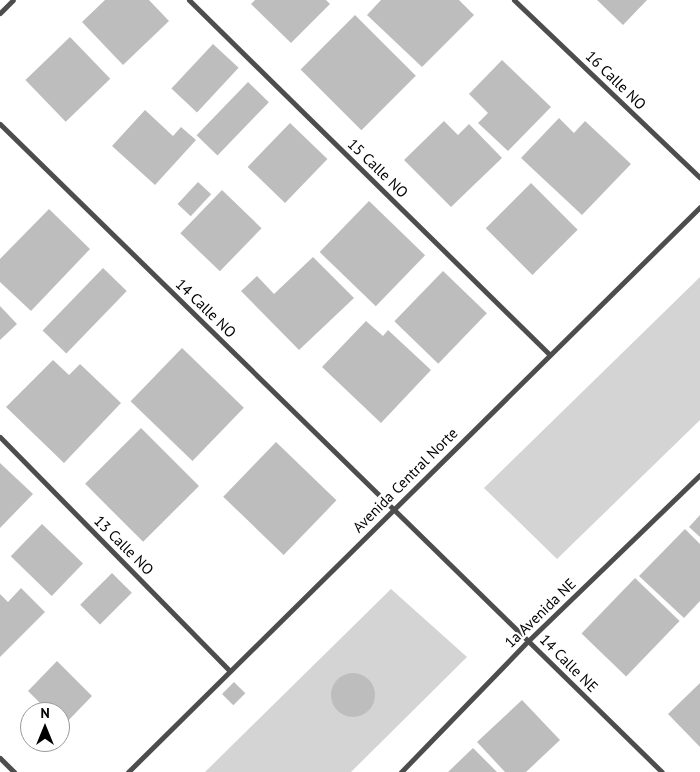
<!DOCTYPE html>
<html>
<head>
<meta charset="utf-8">
<style>
	body { margin:0 }
	#map { position:relative; width:700px; height:772px; overflow:hidden; background:#fff; font-family:"PT Sans",sans-serif }
	div>[style] { position:absolute }
	.green>* { inset:0; background:#d4d4d4 }
	.building>* { inset:0; background:#bdbdbd; transform-origin:0 0 }
	.round { border-radius:50% }
	.minor>* { height:5px; margin:-2.5px; padding:0 2.5px; transform-origin:2.5px; border-radius:2.5px; background:#4d4d4d }
	span { translate:-50% -50%; white-space:nowrap; text-align:center; line-height:1.15; -webkit-text-stroke:4.5px #fff; paint-order:stroke }
	.street-label { font-size:15px; color:#000 }
	.north { position:absolute; left:20px; top:702px; width:50px; height:50px; box-sizing:border-box; background:#fff; border:1px solid #999; border-radius:50%; rotate:0deg; font-size:14px; font-weight:700; line-height:20px; text-align:center; color:#000 }
	.north::after { content:''; display:block; margin:auto; width:18px; height:22px; background:#000; clip-path:polygon(50% 0,100% 100%,50% 72%,0 100%) }
</style>
</head>
<body>
<div id="map">
	<div class="green">
		<div style="clip-path:polygon(700px 277px,700px 420px,557px 559px,484px 488px)"></div>
		<div style="clip-path:polygon(391px 589px,467px 657px,351px 772px,205px 772px)"></div>
	</div>
	<div class="building">
		<div style="clip-path:polygon(105px 0,149px 0,169px 21px,123px 65px,82px 22px)"></div>
		<div style="clip-path:polygon(255px 0,326px 0,330px 4px,291px 43px,251px 4px)"></div>
		<div style="clip-path:polygon(381px 0,459px 0,474px 15px,422px 67px,367px 15px)"></div>
		<div style="clip-path:polygon(597px 0,647px 0,623px 25px)"></div>
		<div style="left:355px;top:15px;width:86px;height:77px;rotate:45deg"></div>
		<div style="left:70px;top:37px;width:58px;height:62px;rotate:46deg"></div>
		<div style="left:213px;top:44px;width:35px;height:61px;rotate:43deg"></div>
		<div style="clip-path:polygon(502px 60px,551px 107px,508px 151px,478px 123px,488px 113px,469px 94px)"></div>
		<div style="left:248px;top:82px;width:29px;height:74px;rotate:44deg"></div>
		<div style="clip-path:polygon(145px 110px,173px 136px,181px 127px,196px 140px,155px 185px,112px 146px)"></div>
		<div style="clip-path:polygon(559px 118px,574px 133px,585px 121px,631px 164px,582px 215px,521px 158px)"></div>
		<div style="clip-path:polygon(444px 121px,458px 135px,469px 124px,502px 158px,451px 207px,404px 160px)"></div>
		<div style="left:290px;top:123px;width:52px;height:61px;rotate:44deg"></div>
		<div style="left:198px;top:182px;width:18px;height:30px;rotate:43deg"></div>
		<div style="left:531px;top:183px;width:66px;height:64px;rotate:45deg"></div>
		<div style="left:222px;top:190px;width:55px;height:60px;rotate:44deg"></div>
		<div style="left:369px;top:201px;width:78px;height:71px;rotate:44deg"></div>
		<div style="clip-path:polygon(49px 209px,90px 249px,31px 311px,0 282px,0 259px)"></div>
		<div style="clip-path:polygon(313px 257px,354px 298px,299px 350px,241px 291px,257px 276px,274px 294px)"></div>
		<div style="left:103px;top:268px;width:33px;height:87px;rotate:44deg"></div>
		<div style="left:443px;top:271px;width:61px;height:70px;rotate:44deg"></div>
		<div style="clip-path:polygon(0 306px,17px 324px,0 340px)"></div>
		<div style="clip-path:polygon(366px 321px,383px 336px,388px 330px,431px 370px,381px 423px,322px 367px)"></div>
		<div style="left:182px;top:348px;width:86px;height:74px;rotate:44deg"></div>
		<div style="clip-path:polygon(53px 360px,69px 375px,80px 364px,121px 403px,64px 463px,6px 407px)"></div>
		<div style="left:141px;top:428px;width:82px;height:79px;rotate:45deg"></div>
		<div style="left:276px;top:442px;width:84px;height:76px;rotate:44deg"></div>
		<div style="clip-path:polygon(0 463px,33px 494px,0 528px)"></div>
		<div style="clip-path:polygon(700px 515px,700px 537px,689px 527px)"></div>
		<div style="left:42px;top:524px;width:57px;height:45px;rotate:44deg"></div>
		<div style="clip-path:polygon(685px 529px,700px 544px,700px 601px,684px 618px,639px 576px)"></div>
		<div style="left:112px;top:573px;width:28px;height:45px;rotate:45deg"></div>
		<div style="left:635px;top:578px;width:62px;height:77px;rotate:44deg"></div>
		<div style="clip-path:polygon(21px 588px,45px 612px,0 657px,0 594px,8px 602px)"></div>
		<div style="clip-path:polygon(57px 661px,92px 696px,63px 726px,60px 712px,49px 712px,28px 691px)"></div>
		<div class="round" style="left:331px;top:673px;width:44px;height:44px"></div>
		<div style="left:234px;top:682px;width:16px;height:17px;rotate:45deg"></div>
		<div style="clip-path:polygon(700px 683px,700px 747px,668px 714px)"></div>
		<div style="clip-path:polygon(522px 700px,560px 740px,526px 772px,505px 772px,477px 742px)"></div>
		<div style="clip-path:polygon(473px 748px,497px 772px,448px 772px)"></div>
	</div>
	<div class="minor">
		<div style="left:189px;top:0;width:506px;rotate:44.52deg"></div>
		<div style="left:514px;top:0;width:257px;rotate:43.7deg"></div>
		<div style="left:0;top:13px;width:18px;rotate:-45deg"></div>
		<div style="left:0;top:124px;width:926px;rotate:44.39deg"></div>
		<div style="left:0;top:437px;width:328px;rotate:45.5deg"></div>
		<div style="left:0;top:758px;width:20px;rotate:45deg"></div>
		<div style="left:128px;top:772px;width:804px;rotate:-44.65deg"></div>
		<div style="left:401px;top:772px;width:184px;rotate:-45.9deg"></div>
		<div style="left:529px;top:640px;width:238px;rotate:-44deg"></div>
	</div>
	<div class="street-label">
		<span style="left:616px;top:80px;rotate:44deg">16 Calle NO</span>
		<span style="left:378px;top:168px;rotate:44deg">15 Calle NO</span>
		<span style="left:206px;top:308px;rotate:44deg">14 Calle NO</span>
		<span style="left:405px;top:480px;rotate:-45deg">Avenida Central Norte</span>
		<span style="left:124px;top:545px;rotate:45deg">13 Calle NO</span>
		<span style="left:540px;top:613px;rotate:-44deg">1a Avenida NE</span>
		<span style="left:569px;top:663px;rotate:45deg">14 Calle NE</span>
	</div>
	<div class="north">N</div>
</div>
</body>
</html>
